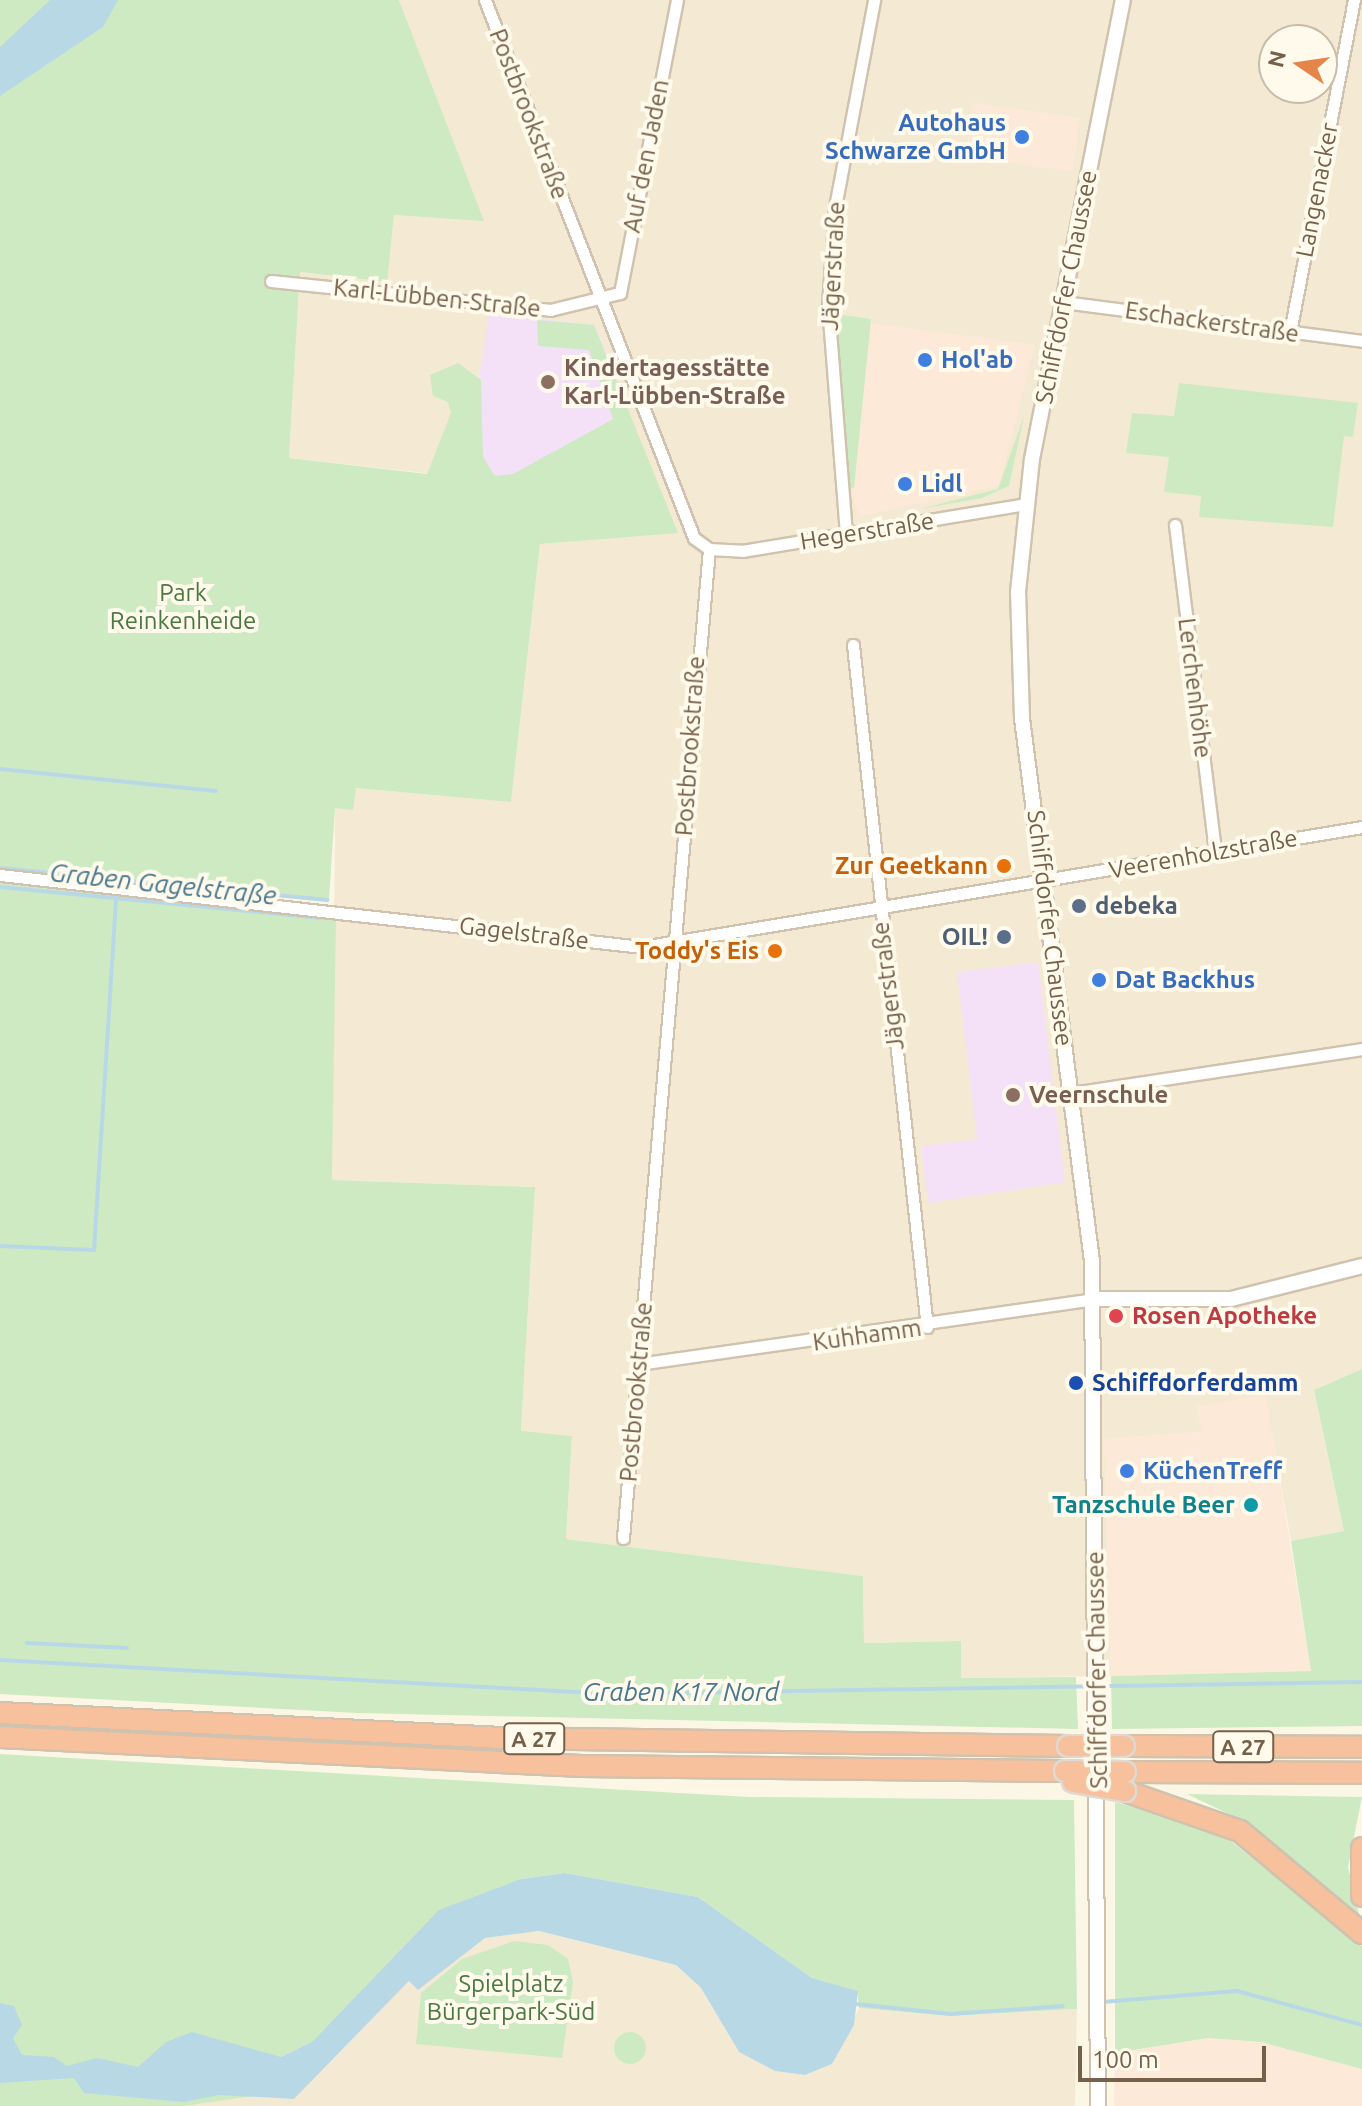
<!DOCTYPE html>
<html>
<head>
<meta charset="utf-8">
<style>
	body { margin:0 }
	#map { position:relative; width:1362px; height:2106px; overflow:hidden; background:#fcf7e5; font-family:Ubuntu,sans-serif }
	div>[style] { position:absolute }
	.residential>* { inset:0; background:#f4ead3 }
	.commercial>* { inset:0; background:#fce9d8; transform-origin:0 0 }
	.education>* { inset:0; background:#f4e1f8 }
	.green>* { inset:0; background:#cdeac3 }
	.round { border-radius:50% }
	.water>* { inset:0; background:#b9d8e6 }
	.stream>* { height:4px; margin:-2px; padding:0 2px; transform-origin:2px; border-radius:2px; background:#b9d8e6 }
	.roads { filter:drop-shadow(2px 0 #d0c2ae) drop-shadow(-2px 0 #d0c2ae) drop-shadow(0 2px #d0c2ae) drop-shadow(0 -2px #d0c2ae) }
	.minor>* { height:11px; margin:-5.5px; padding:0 5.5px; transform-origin:5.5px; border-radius:5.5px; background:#fff }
	.tertiary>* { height:14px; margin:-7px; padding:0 7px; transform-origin:7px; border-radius:7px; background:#fff }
	.motorway>* { height:20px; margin:-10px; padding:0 10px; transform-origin:10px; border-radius:10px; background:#f6c19c }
	.bridges { filter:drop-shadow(2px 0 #ded9d4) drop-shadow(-2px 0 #ded9d4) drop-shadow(0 2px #ded9d4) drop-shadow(0 -2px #ded9d4) }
	.motorway-bridge>* { height:20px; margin:-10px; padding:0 10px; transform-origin:10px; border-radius:10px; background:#f6c19c }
	.dots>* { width:22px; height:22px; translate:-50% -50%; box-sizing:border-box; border:4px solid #fffaeb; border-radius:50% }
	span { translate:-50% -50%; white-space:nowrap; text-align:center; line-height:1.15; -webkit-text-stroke:8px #fffaeb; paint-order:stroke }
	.shield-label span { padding:2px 6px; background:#fffaeb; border:2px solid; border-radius:6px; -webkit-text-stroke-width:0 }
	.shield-label { font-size:22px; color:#75604a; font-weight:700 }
	.street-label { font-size:24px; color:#75604a }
	.shop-label { font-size:24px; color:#366cbe; font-weight:700 }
	.right { translate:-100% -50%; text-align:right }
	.left { translate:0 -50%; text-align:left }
	.education-label { font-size:24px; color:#785e54; font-weight:700 }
	.park-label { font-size:24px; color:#4a7a42 }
	.food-label { font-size:24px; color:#c56008; font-weight:700 }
	.service-label { font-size:24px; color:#4e5e75; font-weight:700 }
	.health-label { font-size:24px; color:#be3a42; font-weight:700 }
	.transit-label { font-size:24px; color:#164399; font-weight:700 }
	.culture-label { font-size:24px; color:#0d838f; font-weight:700 }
	.water-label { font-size:26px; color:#47788f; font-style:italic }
	.north { position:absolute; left:1258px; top:24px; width:80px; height:80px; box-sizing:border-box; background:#fffaeb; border:2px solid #c8bcab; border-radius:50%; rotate:283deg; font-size:22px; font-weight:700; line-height:32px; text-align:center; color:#75604a }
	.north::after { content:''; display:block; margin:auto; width:28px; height:36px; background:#e5854a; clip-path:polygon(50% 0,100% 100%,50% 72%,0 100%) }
	.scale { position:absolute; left:1078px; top:2046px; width:188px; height:36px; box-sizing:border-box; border:4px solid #75604a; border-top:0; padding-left:10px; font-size:24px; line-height:28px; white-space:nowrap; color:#75604a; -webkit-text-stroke:6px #fffaeb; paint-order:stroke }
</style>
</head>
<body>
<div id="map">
	<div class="residential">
		<div style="clip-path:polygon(evenodd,399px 0,1362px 0,1362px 1369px,1314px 1390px,1344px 1531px,1291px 1541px,1265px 1395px,1197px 1407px,1203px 1432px,1105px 1439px,1111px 1676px,960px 1678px,961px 1641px,864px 1643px,863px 1576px,566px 1539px,572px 1436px,521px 1432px,535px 1187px,332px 1180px,335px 807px,356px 788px,511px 802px,540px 544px,677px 532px,523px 484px,289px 458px,300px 272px,386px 282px,394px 215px,483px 220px,399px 0,1274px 40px,1322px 40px,1322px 88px,1274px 88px,1274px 40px)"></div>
		<div style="clip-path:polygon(539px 1931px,676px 1965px,701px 1988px,739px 2052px,775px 2071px,805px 2075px,832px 2064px,859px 2008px,950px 2016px,1077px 2009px,1075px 2106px,184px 2106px,219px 2095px,294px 2099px,409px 1981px,485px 1938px)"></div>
	</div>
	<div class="commercial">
		<div style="left:973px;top:103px;width:108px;height:54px;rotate:8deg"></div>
		<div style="clip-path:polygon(870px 323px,1035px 345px,999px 486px,860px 516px,852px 497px)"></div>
		<div style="clip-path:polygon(1266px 1395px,1311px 1671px,1111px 1676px,1104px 1439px,1202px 1432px,1197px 1406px)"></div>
		<div style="clip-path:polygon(1208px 2038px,1261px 2042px,1362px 2069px,1362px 2106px,1114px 2106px,1115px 2053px)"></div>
	</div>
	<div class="education">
		<div style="clip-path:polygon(489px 313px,595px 325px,640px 440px,523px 484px,464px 477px)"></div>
		<div style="clip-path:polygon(1038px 962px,1065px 1182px,928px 1203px,921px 1146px,977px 1139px,957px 972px)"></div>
	</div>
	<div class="green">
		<div style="clip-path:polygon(0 0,399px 0,484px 221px,394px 215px,387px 282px,300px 272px,289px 458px,427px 474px,451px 413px,448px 402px,433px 396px,430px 375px,458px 363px,481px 380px,483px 457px,495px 476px,513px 474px,613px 419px,589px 350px,538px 346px,537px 320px,594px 325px,678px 533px,540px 544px,511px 802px,356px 788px,353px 810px,335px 808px,329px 900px,0 867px)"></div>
		<div style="clip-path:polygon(836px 314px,871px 319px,854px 488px,845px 486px)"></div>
		<div style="clip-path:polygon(1179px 383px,1358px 403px,1353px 437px,1344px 436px,1333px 527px,1199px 517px,1201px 496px,1164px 492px,1169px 457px,1126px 453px,1132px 413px,1174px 416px)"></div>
		<div style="clip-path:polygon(1024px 416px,1009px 486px,982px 498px,920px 509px,998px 489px)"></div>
		<div style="clip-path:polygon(0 880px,336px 917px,332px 1180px,535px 1187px,521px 1431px,572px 1436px,566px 1539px,863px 1576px,864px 1643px,961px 1641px,961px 1678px,1076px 1677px,1078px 1729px,357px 1713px,0 1694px)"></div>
		<div style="clip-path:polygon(1362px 1369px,1362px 1726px,1112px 1729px,1111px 1676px,1311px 1671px,1291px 1541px,1344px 1531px,1314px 1390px)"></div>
		<div style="clip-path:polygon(0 1754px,749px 1797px,1074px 1800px,1077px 2009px,950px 2016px,859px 2008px,857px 1991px,812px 1978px,698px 1897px,565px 1873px,521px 1879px,398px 1956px,313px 2041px,281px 2057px,253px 2096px,184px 2106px,0 2106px)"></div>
		<div style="clip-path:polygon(1187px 1794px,1362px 1797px,1348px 1867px,1360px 1919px,1241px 1820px)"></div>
		<div style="clip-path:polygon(1115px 1802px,1217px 1830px,1362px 1946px,1362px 2069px,1261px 2042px,1208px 2038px,1115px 2053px)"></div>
		<div style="clip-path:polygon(514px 1941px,548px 1945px,568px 1959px,573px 1982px,562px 2058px,416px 2044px,421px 1993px,462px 1959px)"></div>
		<div class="round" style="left:614px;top:2032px;width:32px;height:32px"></div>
	</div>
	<div class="water">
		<div style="clip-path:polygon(50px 0,118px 0,103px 27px,0 96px,0 47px)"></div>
		<div style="clip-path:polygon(565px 1873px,698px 1897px,812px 1978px,858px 1991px,854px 2025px,832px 2064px,805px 2075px,775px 2071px,739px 2052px,701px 1988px,676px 1965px,539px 1931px,485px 1938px,418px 1990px,409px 1981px,294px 2099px,219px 2095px,184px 2102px,84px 2093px,74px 2078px,0 2083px,0 2003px,14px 2006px,22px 2025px,13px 2038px,22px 2055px,54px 2057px,67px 2066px,97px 2058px,138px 2067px,166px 2042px,192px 2032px,281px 2057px,313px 2041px,439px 1910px,521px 1879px)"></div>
	</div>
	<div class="stream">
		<div style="left:0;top:769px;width:217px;rotate:5.8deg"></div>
		<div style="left:0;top:868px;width:329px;rotate:5.6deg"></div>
		<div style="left:0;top:887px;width:323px;rotate:5.5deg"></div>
		<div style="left:0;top:1246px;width:94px;rotate:2.4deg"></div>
		<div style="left:94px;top:1250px;width:353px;rotate:-86.4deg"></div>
		<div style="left:27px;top:1643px;width:100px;rotate:2.9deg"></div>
		<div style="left:0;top:1660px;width:612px;rotate:3.19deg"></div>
		<div style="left:611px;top:1694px;width:751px;rotate:-0.92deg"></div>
		<div style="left:1103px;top:2002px;width:134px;rotate:-4.7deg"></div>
		<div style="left:1237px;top:1991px;width:130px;rotate:15.2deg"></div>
		<div style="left:855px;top:2004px;width:96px;rotate:6deg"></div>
		<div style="left:950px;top:2014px;width:113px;rotate:-4deg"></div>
	</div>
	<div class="roads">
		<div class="minor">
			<div style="left:485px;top:0;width:577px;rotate:68.77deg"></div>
			<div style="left:694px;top:538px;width:19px;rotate:36deg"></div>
			<div style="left:709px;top:549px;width:33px;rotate:3deg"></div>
			<div style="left:742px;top:551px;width:287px;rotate:-9.4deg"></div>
			<div style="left:271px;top:281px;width:281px;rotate:5.9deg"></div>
			<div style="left:550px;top:310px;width:72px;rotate:-13.7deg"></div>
			<div style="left:620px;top:293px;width:298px;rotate:-79deg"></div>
			<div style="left:1063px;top:302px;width:302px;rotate:7.4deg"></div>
			<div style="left:1290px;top:332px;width:338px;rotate:-79.1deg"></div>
			<div style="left:1175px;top:525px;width:329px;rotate:83deg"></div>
			<div style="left:846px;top:534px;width:230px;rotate:-94.5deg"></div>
			<div style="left:828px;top:305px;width:98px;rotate:-85.9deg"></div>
			<div style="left:835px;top:207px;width:211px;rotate:-79.3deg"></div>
			<div style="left:853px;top:645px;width:686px;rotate:83.81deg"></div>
			<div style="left:0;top:875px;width:646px;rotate:6.4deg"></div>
			<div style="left:642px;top:947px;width:730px;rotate:-9.46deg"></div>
			<div style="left:1071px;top:1093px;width:294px;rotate:-8.6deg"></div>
			<div style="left:638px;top:1364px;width:461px;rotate:-8.1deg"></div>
			<div style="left:623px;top:1538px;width:993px;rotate:-85.03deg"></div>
		</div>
		<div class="tertiary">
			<div style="left:1094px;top:1299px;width:137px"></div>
			<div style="left:1231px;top:1299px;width:135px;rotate:-14.1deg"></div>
			<div style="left:1098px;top:2106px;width:845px;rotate:-90.41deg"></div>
			<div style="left:1092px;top:1261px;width:547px;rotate:-97.35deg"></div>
			<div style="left:1022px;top:718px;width:126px;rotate:-91.8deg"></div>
			<div style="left:1018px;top:592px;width:134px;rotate:-84deg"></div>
			<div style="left:1032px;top:459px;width:468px;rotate:-78.8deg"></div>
		</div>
		<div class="motorway">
			<div style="left:0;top:1713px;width:504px;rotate:2.85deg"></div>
			<div style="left:503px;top:1738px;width:565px;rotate:0.81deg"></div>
			<div style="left:0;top:1737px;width:582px;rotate:2.86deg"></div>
			<div style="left:581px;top:1766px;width:484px;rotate:0.6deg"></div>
			<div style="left:1124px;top:1746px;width:238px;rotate:0.2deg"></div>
			<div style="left:1125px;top:1772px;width:237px;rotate:0.2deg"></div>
			<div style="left:1125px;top:1791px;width:122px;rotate:19.2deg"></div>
			<div style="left:1240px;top:1831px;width:159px;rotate:39.9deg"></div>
			<div style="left:1362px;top:1848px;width:48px;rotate:90deg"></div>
		</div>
	</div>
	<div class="bridges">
		<div class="motorway-bridge">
			<div style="left:1068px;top:1746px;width:56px"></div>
			<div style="left:1065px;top:1771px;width:60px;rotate:1deg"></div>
			<div style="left:1073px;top:1782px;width:53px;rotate:9.8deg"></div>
		</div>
	</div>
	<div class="dots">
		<div style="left:1022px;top:137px;background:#3f7fe0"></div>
		<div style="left:925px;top:360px;background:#3f7fe0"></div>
		<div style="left:548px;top:382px;background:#8d6e63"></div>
		<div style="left:905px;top:484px;background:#3f7fe0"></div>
		<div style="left:1004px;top:866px;background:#e8710a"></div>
		<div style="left:1079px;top:906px;background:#5c6f8a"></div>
		<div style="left:1004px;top:937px;background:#5c6f8a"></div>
		<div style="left:775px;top:951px;background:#e8710a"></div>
		<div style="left:1099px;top:980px;background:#3f7fe0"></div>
		<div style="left:1013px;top:1095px;background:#8d6e63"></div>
		<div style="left:1116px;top:1316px;background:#e0444e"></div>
		<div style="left:1076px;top:1383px;background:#1a4fb4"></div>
		<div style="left:1127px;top:1471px;background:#3f7fe0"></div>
		<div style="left:1251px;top:1505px;background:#0f9aa8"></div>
	</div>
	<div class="shield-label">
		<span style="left:534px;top:1739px">A 27</span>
		<span style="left:1243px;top:1747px">A 27</span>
	</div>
	<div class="street-label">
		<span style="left:529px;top:114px;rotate:69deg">Postbrookstraße</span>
		<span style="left:646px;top:156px;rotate:-79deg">Auf den Jaden</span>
		<span style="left:1317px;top:190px;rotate:-79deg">Langenacker</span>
		<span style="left:833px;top:266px;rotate:-87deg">Jägerstraße</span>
		<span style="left:1066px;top:287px;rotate:-79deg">Schiffdorfer Chaussee</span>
		<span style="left:437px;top:298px;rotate:6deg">Karl-Lübben-Straße</span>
		<span style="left:1212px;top:322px;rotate:8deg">Eschackerstraße</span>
		<span style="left:867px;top:531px;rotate:-9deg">Hegerstraße</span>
		<span style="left:1195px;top:688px;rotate:83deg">Lerchenhöhe</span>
		<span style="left:690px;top:746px;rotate:-86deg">Postbrookstraße</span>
		<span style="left:1203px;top:854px;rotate:-10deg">Veerenholzstraße</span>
		<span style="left:1050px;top:928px;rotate:83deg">Schiffdorfer Chaussee</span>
		<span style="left:524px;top:933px;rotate:7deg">Gagelstraße</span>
		<span style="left:888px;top:986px;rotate:-97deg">Jägerstraße</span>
		<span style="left:867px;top:1335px;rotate:-8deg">Kuhhamm</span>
		<span style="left:636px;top:1392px;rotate:-85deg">Postbrookstraße</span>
		<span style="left:1097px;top:1670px;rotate:-91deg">Schiffdorfer Chaussee</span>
	</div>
	<div class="shop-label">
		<span class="right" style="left:1006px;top:137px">Autohaus<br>Schwarze GmbH</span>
		<span class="left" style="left:941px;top:360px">Hol'ab</span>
		<span class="left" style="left:921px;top:484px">Lidl</span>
		<span class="left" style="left:1115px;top:980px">Dat Backhus</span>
		<span class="left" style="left:1143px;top:1471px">KüchenTreff</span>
	</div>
	<div class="education-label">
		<span class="left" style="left:564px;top:382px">Kindertagesstätte<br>Karl-Lübben-Straße</span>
		<span class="left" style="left:1029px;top:1095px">Veernschule</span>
	</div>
	<div class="park-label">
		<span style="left:183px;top:607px">Park<br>Reinkenheide</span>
		<span style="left:511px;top:1998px">Spielplatz<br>Bürgerpark-Süd</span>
	</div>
	<div class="food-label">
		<span class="right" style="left:988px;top:866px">Zur Geetkann</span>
		<span class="right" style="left:759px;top:951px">Toddy's Eis</span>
	</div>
	<div class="service-label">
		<span class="left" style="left:1095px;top:906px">debeka</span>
		<span class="right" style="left:988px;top:937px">OIL!</span>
	</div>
	<div class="health-label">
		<span class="left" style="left:1132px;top:1316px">Rosen Apotheke</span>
	</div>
	<div class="transit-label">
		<span class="left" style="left:1092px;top:1383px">Schiffdorferdamm</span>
	</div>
	<div class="culture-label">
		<span class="right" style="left:1235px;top:1505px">Tanzschule Beer</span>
	</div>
	<div class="water-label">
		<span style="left:163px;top:884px;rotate:6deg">Graben Gagelstraße</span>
		<span style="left:681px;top:1692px">Graben K17 Nord</span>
	</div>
	<div class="north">N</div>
	<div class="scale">100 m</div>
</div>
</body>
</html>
